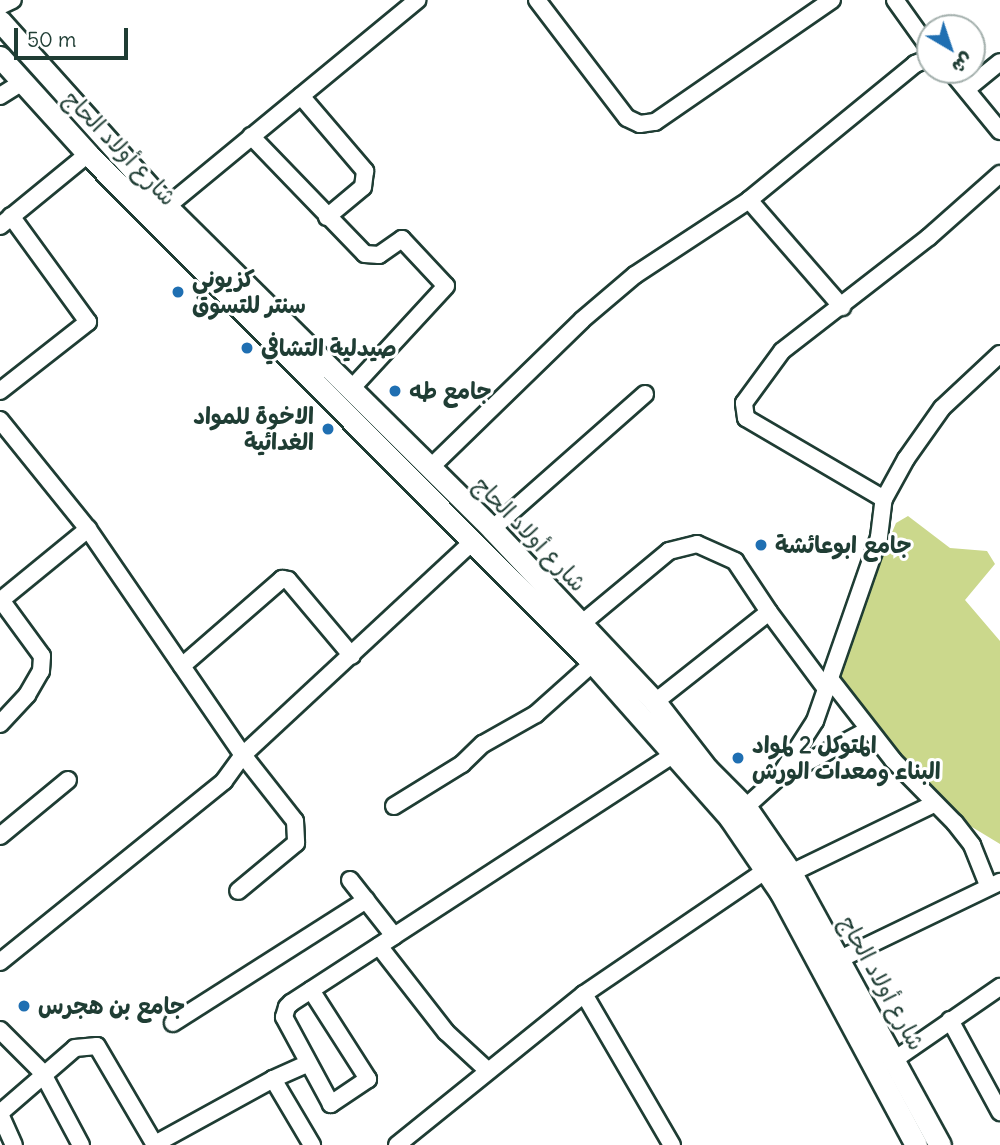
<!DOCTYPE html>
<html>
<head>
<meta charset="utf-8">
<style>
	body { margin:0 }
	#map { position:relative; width:1000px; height:1145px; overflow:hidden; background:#fff; font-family:Delius,"Playpen Sans Arabic",sans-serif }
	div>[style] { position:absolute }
	.green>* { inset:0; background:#cbd88c }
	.roads { filter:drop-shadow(2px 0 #1f3d34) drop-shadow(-2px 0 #1f3d34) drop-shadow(0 2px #1f3d34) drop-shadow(0 -2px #1f3d34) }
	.street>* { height:16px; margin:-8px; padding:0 8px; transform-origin:8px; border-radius:8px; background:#fff }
	.secondary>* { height:21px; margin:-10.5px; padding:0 10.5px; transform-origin:10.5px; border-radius:10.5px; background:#fff }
	.dots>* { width:19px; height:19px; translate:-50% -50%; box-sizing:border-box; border:4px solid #fff; border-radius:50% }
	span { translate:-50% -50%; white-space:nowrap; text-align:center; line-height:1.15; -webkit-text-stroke:6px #fff; paint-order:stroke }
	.street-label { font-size:23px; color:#1f3d34 }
	.poi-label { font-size:23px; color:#1f3d34; font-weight:700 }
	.left { translate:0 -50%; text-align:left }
	.right { translate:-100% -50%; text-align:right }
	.north { position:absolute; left:916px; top:14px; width:70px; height:70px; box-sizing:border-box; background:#fff; border:2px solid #a5b1ae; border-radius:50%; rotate:141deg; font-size:19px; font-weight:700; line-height:28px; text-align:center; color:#1f3d34 }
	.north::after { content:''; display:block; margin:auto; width:24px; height:32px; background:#1f6fb2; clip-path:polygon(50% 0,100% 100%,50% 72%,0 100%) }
	.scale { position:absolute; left:14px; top:28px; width:114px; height:32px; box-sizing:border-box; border:4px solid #1f3d34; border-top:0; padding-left:9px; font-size:21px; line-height:24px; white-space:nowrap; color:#1f3d34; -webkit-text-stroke:5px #fff; paint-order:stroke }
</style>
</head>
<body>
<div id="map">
	<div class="green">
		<div style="clip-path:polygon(908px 516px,950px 548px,987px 551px,995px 564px,965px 600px,1000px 641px,1000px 844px,934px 804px,830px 679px,896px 523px)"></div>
	</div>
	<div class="roads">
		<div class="street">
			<div style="left:537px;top:0;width:148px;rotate:52.7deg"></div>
			<div style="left:627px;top:118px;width:14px;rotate:25deg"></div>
			<div style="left:640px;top:124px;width:15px;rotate:-8deg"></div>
			<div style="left:655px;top:122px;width:215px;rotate:-34.6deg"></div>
			<div style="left:895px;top:0;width:60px;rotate:54.5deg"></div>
			<div style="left:0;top:6px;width:14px;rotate:-25deg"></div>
			<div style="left:950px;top:70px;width:79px;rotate:50.7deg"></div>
			<div style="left:968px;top:88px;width:41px;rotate:-39.1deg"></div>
			<div style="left:0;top:96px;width:26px;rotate:-32deg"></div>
			<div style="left:301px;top:96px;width:99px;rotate:49.5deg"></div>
			<div style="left:365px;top:171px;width:16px;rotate:97deg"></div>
			<div style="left:363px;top:187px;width:47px;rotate:140.2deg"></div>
			<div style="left:251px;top:136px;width:164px;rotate:46deg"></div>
			<div style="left:365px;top:254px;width:14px;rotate:4deg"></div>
			<div style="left:379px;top:255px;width:28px;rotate:-35deg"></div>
			<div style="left:402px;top:239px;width:64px;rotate:46.9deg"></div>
			<div style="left:446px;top:286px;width:142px;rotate:132.7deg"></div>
			<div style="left:749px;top:200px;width:142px;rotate:49deg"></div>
			<div style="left:159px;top:213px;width:335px;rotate:-39.5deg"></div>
			<div style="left:0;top:226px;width:114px;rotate:-39.3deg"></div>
			<div style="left:0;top:391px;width:112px;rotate:-38.1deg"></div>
			<div style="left:88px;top:322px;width:131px;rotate:-126deg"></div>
			<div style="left:0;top:420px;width:140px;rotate:51.1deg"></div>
			<div style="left:88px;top:529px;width:274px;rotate:55.6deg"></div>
			<div style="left:243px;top:755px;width:84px;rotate:51.8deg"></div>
			<div style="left:295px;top:821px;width:22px;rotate:87deg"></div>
			<div style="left:296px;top:843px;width:75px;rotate:140.4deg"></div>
			<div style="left:430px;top:468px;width:212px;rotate:-44.2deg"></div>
			<div style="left:582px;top:320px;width:70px;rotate:-40.3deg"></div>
			<div style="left:635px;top:275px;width:136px;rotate:-33.3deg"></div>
			<div style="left:749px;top:200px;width:215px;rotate:-39.3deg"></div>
			<div style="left:915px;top:64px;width:16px;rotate:-22deg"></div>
			<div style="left:884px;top:499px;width:160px;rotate:-149.6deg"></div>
			<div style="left:746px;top:418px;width:15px;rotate:-98deg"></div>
			<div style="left:744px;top:403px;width:64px;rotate:-53.8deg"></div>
			<div style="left:782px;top:351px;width:186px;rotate:-37.8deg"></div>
			<div style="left:929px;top:237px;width:95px;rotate:-41.6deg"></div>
			<div style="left:492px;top:529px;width:204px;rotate:-41.4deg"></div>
			<div style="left:0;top:601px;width:114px;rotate:-39.3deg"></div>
			<div style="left:580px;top:625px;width:116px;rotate:-39.7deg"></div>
			<div style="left:669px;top:551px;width:29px;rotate:-14deg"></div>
			<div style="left:697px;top:544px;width:42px;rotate:24.1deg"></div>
			<div style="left:735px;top:561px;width:61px;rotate:56.3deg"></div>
			<div style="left:182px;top:666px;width:133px;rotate:-41deg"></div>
			<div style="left:282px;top:579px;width:6px;rotate:9deg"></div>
			<div style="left:288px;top:580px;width:99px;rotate:49.9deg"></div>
			<div style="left:830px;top:679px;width:103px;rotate:52.1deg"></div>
			<div style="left:893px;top:760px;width:88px;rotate:45.5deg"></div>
			<div style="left:955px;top:823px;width:28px;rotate:52deg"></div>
			<div style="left:972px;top:845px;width:43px;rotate:68.2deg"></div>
			<div style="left:655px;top:702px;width:145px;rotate:-38.3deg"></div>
			<div style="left:769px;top:612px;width:97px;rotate:53.4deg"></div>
			<div style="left:0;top:724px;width:40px;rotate:-47deg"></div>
			<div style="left:27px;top:695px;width:28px;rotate:-60deg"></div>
			<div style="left:41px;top:671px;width:15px;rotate:-86deg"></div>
			<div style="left:42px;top:656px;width:69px;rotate:-126.2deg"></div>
			<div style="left:781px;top:776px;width:98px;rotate:-27.9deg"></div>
			<div style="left:394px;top:806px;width:80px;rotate:-31.7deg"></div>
			<div style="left:462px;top:764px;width:29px;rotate:-44deg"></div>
			<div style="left:483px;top:744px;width:61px;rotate:-29.5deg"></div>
			<div style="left:536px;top:714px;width:76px;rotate:-41.8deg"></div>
			<div style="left:738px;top:814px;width:55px;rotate:-42.1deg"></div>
			<div style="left:779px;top:777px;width:67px;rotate:-57.3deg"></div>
			<div style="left:815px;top:721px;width:195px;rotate:-70.8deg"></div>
			<div style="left:879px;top:537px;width:38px;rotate:-83deg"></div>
			<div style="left:884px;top:499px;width:46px;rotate:-61.2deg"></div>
			<div style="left:906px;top:459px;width:62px;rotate:-54.8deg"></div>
			<div style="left:942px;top:408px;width:79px;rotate:-43deg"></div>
			<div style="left:0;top:836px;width:88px;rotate:-39.5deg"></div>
			<div style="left:791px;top:873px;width:159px;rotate:-25.8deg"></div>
			<div style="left:350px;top:880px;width:71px;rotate:51.8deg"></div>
			<div style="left:379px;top:946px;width:109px;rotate:52.1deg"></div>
			<div style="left:446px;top:1032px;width:54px;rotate:42.8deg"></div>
			<div style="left:840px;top:959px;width:178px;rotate:-25.7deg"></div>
			<div style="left:0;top:962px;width:288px;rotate:-38.9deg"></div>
			<div style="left:224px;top:781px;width:32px;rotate:-54deg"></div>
			<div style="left:243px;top:755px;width:314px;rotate:-42.9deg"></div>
			<div style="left:311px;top:990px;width:106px;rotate:57.4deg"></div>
			<div style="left:368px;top:1079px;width:45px;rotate:146deg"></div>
			<div style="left:331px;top:1104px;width:99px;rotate:-118.4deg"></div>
			<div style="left:284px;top:1017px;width:10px;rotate:-73deg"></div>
			<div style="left:287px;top:1007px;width:6px;rotate:-45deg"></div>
			<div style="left:291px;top:1003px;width:123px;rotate:-33deg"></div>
			<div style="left:394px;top:936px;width:330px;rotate:-33deg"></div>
			<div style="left:584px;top:994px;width:175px;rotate:59.8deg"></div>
			<div style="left:950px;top:1020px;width:105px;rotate:61.5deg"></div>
			<div style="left:173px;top:1023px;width:229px;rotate:-32.5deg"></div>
			<div style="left:0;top:1030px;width:59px;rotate:45deg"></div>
			<div style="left:42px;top:1072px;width:83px;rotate:61.9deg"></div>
			<div style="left:894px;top:1060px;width:129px;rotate:-34.6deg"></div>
			<div style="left:273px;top:1079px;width:36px;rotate:-24deg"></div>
			<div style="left:0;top:1113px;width:99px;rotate:-40.9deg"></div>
			<div style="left:75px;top:1048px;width:22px;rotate:-5deg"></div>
			<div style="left:97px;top:1046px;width:115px;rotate:59.6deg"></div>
			<div style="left:0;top:1114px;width:34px;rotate:66deg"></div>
			<div style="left:155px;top:1144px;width:135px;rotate:-28.8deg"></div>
			<div style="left:273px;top:1079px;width:77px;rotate:59.4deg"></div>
			<div style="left:397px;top:1145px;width:240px;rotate:-38.9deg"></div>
			<div style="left:584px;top:994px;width:222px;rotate:-34.2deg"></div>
		</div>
		<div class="secondary">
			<div style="left:0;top:21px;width:249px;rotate:48.1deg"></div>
			<div style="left:166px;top:206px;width:459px;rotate:44.7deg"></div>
			<div style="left:492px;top:529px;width:238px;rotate:46.7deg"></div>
			<div style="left:655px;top:702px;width:85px;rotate:52.2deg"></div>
			<div style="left:707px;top:769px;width:57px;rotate:45deg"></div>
			<div style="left:747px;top:809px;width:78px;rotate:55.5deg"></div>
			<div style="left:791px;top:873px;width:310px;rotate:61.3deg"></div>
			<div style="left:0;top:57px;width:131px;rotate:47.8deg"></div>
			<div style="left:88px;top:154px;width:717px;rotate:45.23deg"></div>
			<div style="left:593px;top:663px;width:207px;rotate:48.5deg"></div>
			<div style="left:730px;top:818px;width:91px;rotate:55.8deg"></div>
			<div style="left:781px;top:893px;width:286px;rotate:61.8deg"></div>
		</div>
	</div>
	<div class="dots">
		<div style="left:178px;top:292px;background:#1f6fb2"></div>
		<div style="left:247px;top:348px;background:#1f6fb2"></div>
		<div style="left:395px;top:391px;background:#1f6fb2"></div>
		<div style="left:328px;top:429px;background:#1f6fb2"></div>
		<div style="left:761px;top:545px;background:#1f6fb2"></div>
		<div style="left:738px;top:758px;background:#1f6fb2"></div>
		<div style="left:24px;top:1006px;background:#1f6fb2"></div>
	</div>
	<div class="street-label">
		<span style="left:120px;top:148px;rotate:46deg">شارع أولاد الحاج</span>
		<span style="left:530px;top:534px;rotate:46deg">شارع أولاد الحاج</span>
		<span style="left:882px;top:983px;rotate:61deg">شارع أولاد الحاج</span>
	</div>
	<div class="poi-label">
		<span class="left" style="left:192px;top:292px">كزيوني<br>سنتر للتسوق</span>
		<span class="left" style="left:261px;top:348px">صيدلية التشافي</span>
		<span class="left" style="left:409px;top:391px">جامع طه</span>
		<span class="right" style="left:314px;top:429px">الاخوة للمواد<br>الغدائية</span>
		<span class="left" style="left:775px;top:545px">جامع ابوعائشة</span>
		<span class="left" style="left:752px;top:758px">المتوكل 2 لمواد<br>البناء ومعدات الورش</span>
		<span class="left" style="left:38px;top:1006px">جامع بن هجرس</span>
	</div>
	<div class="north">ش</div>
	<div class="scale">50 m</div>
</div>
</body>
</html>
